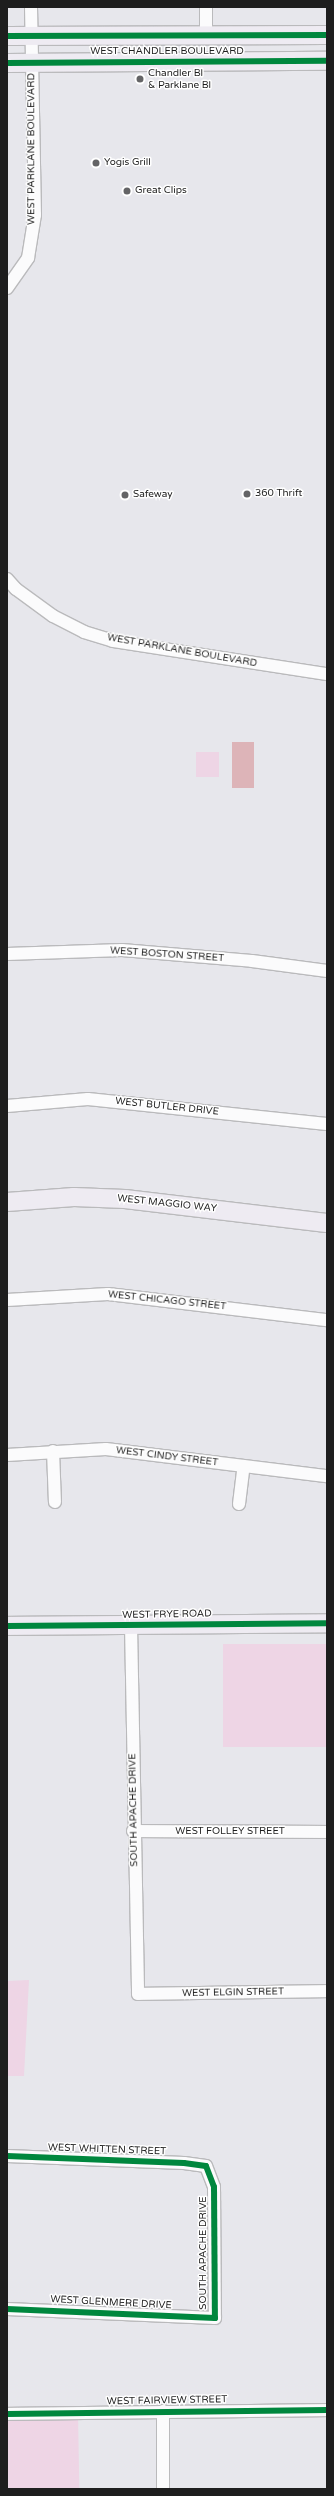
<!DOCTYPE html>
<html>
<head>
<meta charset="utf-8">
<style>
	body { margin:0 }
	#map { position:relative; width:334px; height:2496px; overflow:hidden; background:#e7e7ec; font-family:"Varela Round",sans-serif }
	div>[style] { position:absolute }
	.park>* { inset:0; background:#eed5e5; transform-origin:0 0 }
	.pitch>* { inset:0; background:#ddb4b8; transform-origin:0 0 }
	.roads { filter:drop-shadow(1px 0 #bababc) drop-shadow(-1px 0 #bababc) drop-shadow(0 1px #bababc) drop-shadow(0 -1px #bababc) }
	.street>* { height:12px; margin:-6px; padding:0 6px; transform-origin:6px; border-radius:6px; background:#fbfbfc }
	.secondary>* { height:18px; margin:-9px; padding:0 9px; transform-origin:9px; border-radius:9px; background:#eeebf2 }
	.cycleway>* { height:6px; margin:-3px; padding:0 3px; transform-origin:3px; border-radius:3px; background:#00873e }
	.dots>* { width:11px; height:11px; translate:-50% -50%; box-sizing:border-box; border:2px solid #fff; border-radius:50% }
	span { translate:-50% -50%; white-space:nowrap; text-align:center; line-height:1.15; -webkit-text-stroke:3px #fff; paint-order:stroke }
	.street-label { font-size:10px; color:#1e1e1e }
	.poi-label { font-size:10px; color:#1e1e1e }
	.left { translate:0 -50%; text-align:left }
	.frame { position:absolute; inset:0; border:8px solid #1e1e1e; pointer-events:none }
</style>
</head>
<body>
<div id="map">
	<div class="park">
		<div style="left:219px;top:752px;width:25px;height:23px;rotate:90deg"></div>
		<div style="left:223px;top:1644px;width:104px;height:103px"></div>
		<div style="clip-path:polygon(29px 1980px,24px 2076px,7px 2076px,7px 1981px)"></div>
		<div style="left:78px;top:2413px;width:76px;height:71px;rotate:89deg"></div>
	</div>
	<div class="pitch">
		<div style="left:232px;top:742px;width:22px;height:46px"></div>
	</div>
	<div class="roads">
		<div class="street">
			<div style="left:206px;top:35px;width:28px;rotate:-90deg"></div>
			<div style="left:7px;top:288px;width:37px;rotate:-55deg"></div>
			<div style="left:28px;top:258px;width:44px;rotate:-80.8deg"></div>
			<div style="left:35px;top:215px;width:208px;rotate:-91.1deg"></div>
			<div style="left:7px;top:579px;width:13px;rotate:48deg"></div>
			<div style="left:16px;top:589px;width:46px;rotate:36.1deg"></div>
			<div style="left:53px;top:616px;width:35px;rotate:27deg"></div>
			<div style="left:84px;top:632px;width:30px;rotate:17deg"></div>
			<div style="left:113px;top:641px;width:217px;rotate:8.8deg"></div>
			<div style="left:7px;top:954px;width:115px;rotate:-2deg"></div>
			<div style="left:122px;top:950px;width:130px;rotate:4.8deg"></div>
			<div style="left:252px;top:961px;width:76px;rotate:7.6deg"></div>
			<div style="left:7px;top:1106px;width:81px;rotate:-4.9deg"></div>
			<div style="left:88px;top:1099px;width:240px;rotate:6deg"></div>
			<div style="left:7px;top:1300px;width:101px;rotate:-3.4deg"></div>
			<div style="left:108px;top:1294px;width:221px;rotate:6.8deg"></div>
			<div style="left:53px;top:1451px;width:51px;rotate:87.8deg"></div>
			<div style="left:7px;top:1455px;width:99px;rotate:-3.5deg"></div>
			<div style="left:106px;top:1449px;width:223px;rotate:7deg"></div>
			<div style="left:239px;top:1504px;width:38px;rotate:-83deg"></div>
			<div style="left:131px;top:1625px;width:369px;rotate:88.9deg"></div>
			<div style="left:138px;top:1994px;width:189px;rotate:-0.9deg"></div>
			<div style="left:133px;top:1831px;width:194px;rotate:0.3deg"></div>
			<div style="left:7px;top:2156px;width:177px;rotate:2.3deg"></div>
			<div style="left:184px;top:2163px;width:22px;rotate:8deg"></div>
			<div style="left:206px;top:2166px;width:22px;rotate:69deg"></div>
			<div style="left:214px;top:2187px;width:131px;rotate:89.6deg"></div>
			<div style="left:215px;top:2318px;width:208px;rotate:-177.5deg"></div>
			<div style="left:163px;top:2411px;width:78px;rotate:90deg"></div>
			<div style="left:7px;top:2414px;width:320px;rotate:-0.7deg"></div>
		</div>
		<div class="secondary">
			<div style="left:7px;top:36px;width:320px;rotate:-0.2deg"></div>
			<div style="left:7px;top:63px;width:320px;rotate:-0.4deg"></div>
			<div style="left:7px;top:1202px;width:67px;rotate:-4.3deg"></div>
			<div style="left:74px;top:1197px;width:51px;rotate:2.2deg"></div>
			<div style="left:125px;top:1199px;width:203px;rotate:6.8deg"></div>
			<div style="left:7px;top:1626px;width:320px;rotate:-0.5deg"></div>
		</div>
	</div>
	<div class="cycleway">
		<div style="left:7px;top:36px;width:320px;rotate:-0.2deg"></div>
		<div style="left:7px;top:63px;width:320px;rotate:-0.4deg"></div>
		<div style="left:7px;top:1626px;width:320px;rotate:-0.5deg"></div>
		<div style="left:7px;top:2156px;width:177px;rotate:2.3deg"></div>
		<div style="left:184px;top:2163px;width:22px;rotate:8deg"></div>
		<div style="left:206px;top:2166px;width:22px;rotate:69deg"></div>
		<div style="left:214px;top:2187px;width:131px;rotate:89.6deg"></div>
		<div style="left:215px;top:2318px;width:208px;rotate:-177.5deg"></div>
		<div style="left:7px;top:2414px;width:320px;rotate:-0.7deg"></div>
	</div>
	<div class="dots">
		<div style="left:140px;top:79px;background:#646466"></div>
		<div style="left:96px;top:163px;background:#646466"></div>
		<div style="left:127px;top:191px;background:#646466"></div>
		<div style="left:247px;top:494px;background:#646466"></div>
		<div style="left:125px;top:495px;background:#646466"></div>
	</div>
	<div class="street-label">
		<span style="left:167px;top:52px">WEST CHANDLER BOULEVARD</span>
		<span style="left:32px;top:149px;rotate:-90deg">WEST PARKLANE BOULEVARD</span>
		<span style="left:182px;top:651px;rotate:10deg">WEST PARKLANE BOULEVARD</span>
		<span style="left:167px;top:955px;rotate:4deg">WEST BOSTON STREET</span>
		<span style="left:167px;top:1107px;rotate:6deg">WEST BUTLER DRIVE</span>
		<span style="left:167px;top:1204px;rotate:6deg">WEST MAGGIO WAY</span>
		<span style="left:167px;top:1301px;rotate:6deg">WEST CHICAGO STREET</span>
		<span style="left:167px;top:1457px;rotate:7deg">WEST CINDY STREET</span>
		<span style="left:167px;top:1615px;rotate:-1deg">WEST FRYE ROAD</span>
		<span style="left:134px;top:1810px;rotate:-91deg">SOUTH APACHE DRIVE</span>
		<span style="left:230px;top:1832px">WEST FOLLEY STREET</span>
		<span style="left:233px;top:1993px;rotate:-1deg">WEST ELGIN STREET</span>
		<span style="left:107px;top:2150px;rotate:2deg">WEST WHITTEN STREET</span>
		<span style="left:204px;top:2253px;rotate:-90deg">SOUTH APACHE DRIVE</span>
		<span style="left:111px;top:2303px;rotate:3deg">WEST GLENMERE DRIVE</span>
		<span style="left:167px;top:2401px;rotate:-1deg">WEST FAIRVIEW STREET</span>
	</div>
	<div class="poi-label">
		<span class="left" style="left:148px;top:79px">Chandler Bl<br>&amp; Parklane Bl</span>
		<span class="left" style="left:104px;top:163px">Yogis Grill</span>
		<span class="left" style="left:135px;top:191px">Great Clips</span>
		<span class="left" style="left:255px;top:494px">360 Thrift</span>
		<span class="left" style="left:133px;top:495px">Safeway</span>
	</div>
	<div class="frame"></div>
</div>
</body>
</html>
